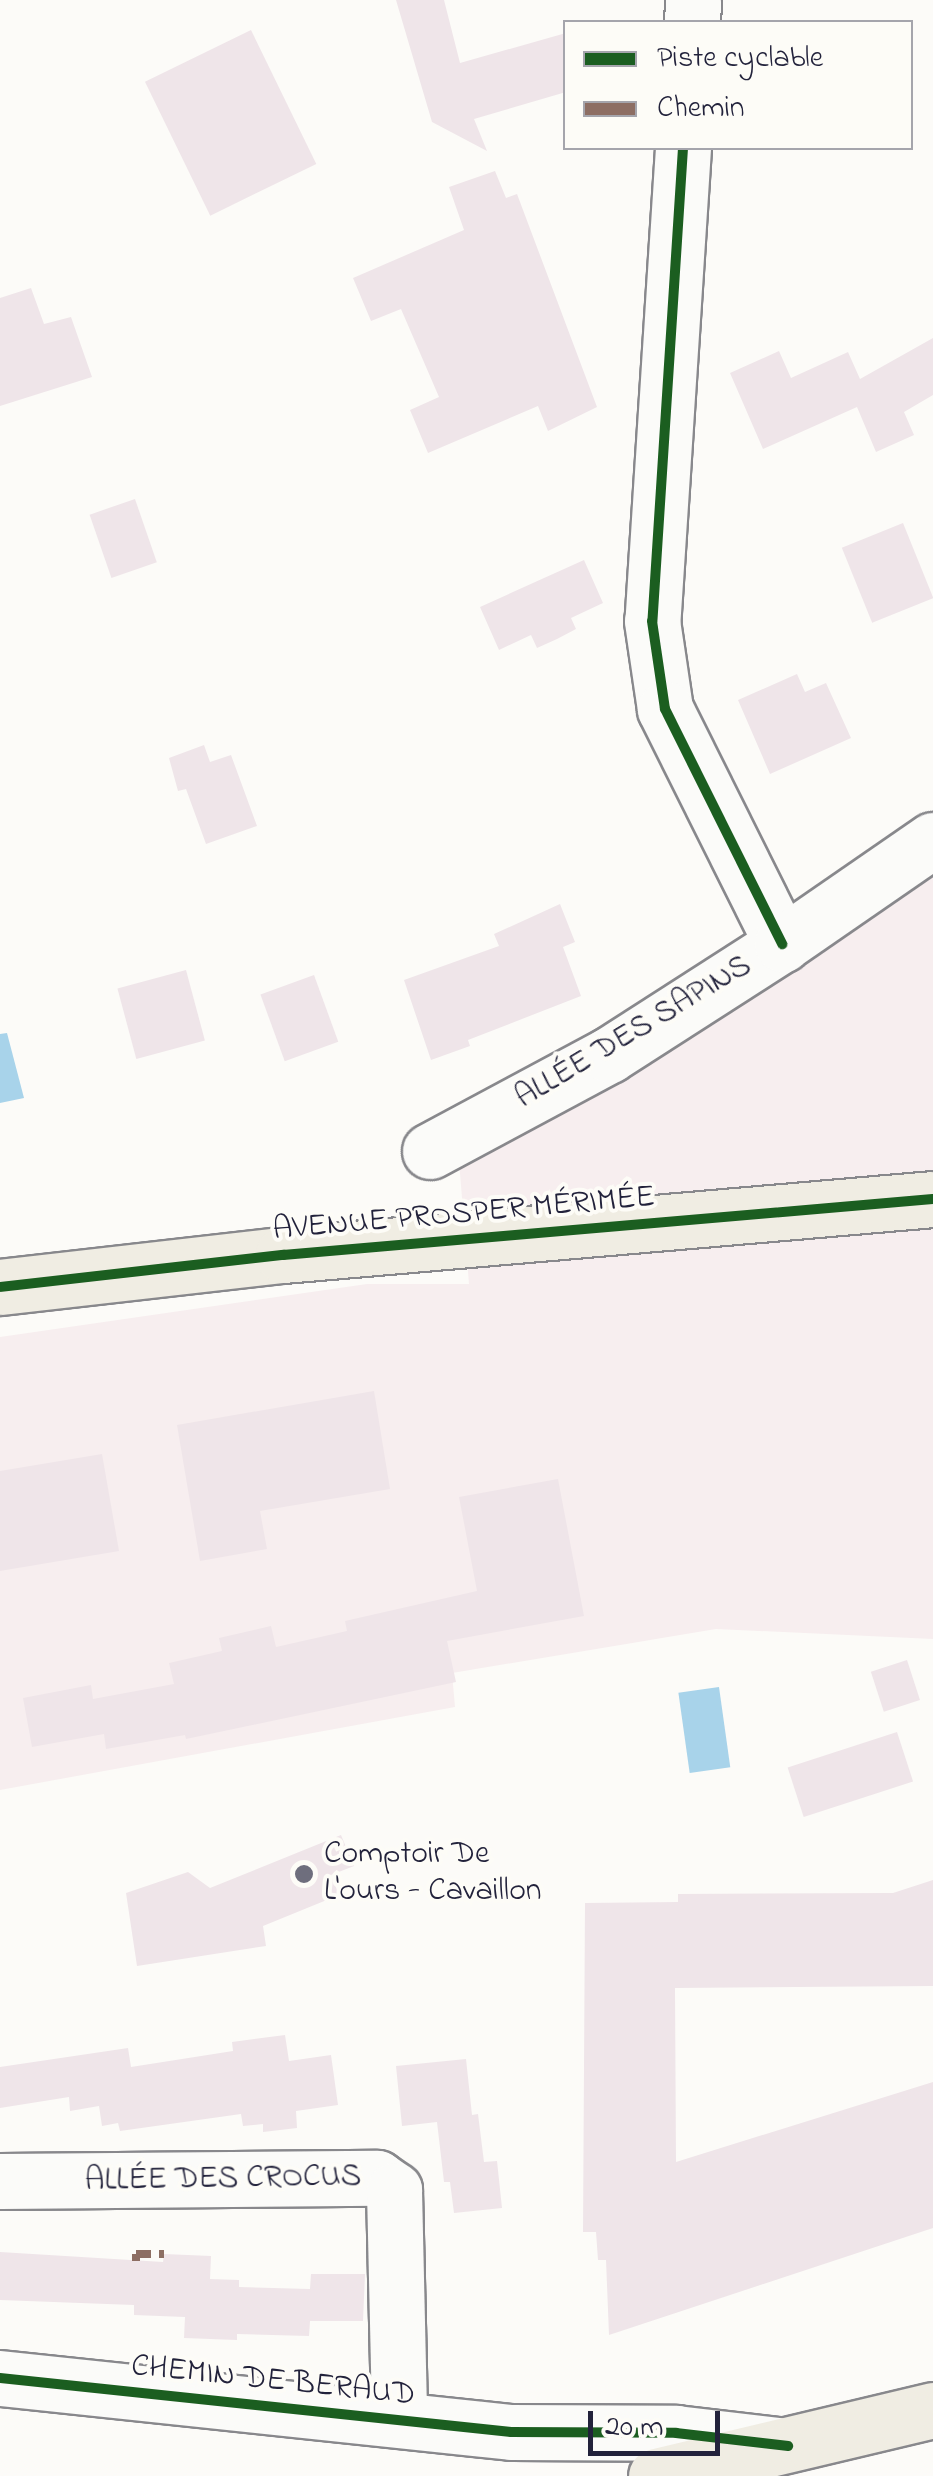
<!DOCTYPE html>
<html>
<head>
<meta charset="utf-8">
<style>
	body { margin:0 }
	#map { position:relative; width:933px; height:2476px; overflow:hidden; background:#fcfbf8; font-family:"Indie Flower",sans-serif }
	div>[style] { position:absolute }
	.built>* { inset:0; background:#f7eeef }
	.water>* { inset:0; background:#a8d3ea; transform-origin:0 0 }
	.building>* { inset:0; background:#efe5e9; transform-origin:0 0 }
	.roads { filter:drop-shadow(2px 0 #88888c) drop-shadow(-2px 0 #88888c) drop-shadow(0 2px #88888c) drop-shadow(0 -2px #88888c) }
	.minor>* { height:55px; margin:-27.5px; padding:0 27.5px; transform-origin:27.5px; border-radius:27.5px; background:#fbfbf9 }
	.major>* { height:55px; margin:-27.5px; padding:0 27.5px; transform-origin:27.5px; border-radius:27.5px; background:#f0ede3 }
	.quiet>* { height:8px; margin-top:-4px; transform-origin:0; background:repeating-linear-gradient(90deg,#8d6e63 0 15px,transparent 0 23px) }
	.cycleway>* { height:10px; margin:-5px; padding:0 5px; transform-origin:5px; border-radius:5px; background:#1b5e20 }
	.dots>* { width:28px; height:28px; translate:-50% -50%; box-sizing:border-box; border:5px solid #fdfcf7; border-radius:50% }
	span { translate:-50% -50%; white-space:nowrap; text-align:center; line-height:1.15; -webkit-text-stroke:8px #fdfcf7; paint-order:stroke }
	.street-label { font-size:32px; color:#22223b }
	.poi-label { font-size:32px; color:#22223b }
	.left { translate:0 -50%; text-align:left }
	.legend { position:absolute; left:563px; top:20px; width:350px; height:130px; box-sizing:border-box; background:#fdfcf7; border:2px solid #a5a5ac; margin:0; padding:12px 18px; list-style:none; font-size:30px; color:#22223b }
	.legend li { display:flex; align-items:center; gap:20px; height:50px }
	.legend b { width:50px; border:2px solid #a5a5ac }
	.scale { position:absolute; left:588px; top:2411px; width:132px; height:45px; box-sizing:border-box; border:5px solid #22223b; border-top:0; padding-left:12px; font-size:30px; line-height:35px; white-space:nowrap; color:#22223b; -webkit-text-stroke:8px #fdfcf7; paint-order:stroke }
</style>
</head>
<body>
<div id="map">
	<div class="built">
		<div style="clip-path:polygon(933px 871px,933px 1639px,716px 1629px,452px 1673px,455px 1707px,0 1790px,0 1337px,367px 1284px,469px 1284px,459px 1161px)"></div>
	</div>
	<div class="water">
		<div style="clip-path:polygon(7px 1033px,24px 1098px,0 1103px,0 1034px)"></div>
		<div style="left:719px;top:1687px;width:81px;height:41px;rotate:82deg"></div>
	</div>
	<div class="building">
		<div style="clip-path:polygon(396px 0,444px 0,460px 63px,566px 33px,566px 92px,474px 119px,487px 151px,432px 122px)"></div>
		<div style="left:251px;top:30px;width:149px;height:118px;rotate:64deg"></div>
		<div style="clip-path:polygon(495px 171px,506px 198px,517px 194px,597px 407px,548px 431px,538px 406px,428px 453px,410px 410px,439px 397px,401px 309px,371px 321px,353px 278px,464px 230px,449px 187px)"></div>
		<div style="clip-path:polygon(31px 288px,44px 324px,71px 317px,92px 377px,0 406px,0 298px)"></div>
		<div style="clip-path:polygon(933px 338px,933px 395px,904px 412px,914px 435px,876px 452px,857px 407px,763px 449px,730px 373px,779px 351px,791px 378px,848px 352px,860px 379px)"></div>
		<div style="left:135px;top:499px;width:67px;height:48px;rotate:71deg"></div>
		<div style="left:903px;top:523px;width:81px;height:66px;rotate:68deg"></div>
		<div style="clip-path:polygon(584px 560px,603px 603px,571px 618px,576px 629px,557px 639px,537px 648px,531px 635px,499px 650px,480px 607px)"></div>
		<div style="clip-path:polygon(797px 674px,805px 692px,826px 683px,851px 738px,770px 774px,738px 700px)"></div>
		<div style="clip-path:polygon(204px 745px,210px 762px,231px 755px,257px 826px,206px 844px,186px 789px,178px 791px,169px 758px)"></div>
		<div style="clip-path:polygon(560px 904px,575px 942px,563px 947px,581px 996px,468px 1040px,470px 1046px,431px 1060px,404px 980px,499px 946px,494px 934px)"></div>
		<div style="left:186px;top:970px;width:73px;height:71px;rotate:75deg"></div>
		<div style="left:314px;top:975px;width:71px;height:57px;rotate:70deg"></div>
		<div style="clip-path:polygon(374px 1391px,390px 1489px,260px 1511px,267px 1549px,200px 1561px,177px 1425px)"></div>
		<div style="clip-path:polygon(102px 1454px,119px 1551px,0 1571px,0 1471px)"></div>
		<div style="clip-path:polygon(558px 1479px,584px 1616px,447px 1641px,456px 1682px,186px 1739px,185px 1735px,106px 1749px,104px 1734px,32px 1747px,23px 1698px,91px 1685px,93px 1699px,174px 1684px,169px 1663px,222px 1651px,219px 1638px,271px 1626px,276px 1647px,347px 1631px,345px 1621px,477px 1591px,459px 1497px)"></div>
		<div style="left:907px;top:1660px;width:42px;height:38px;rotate:72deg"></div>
		<div style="left:897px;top:1732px;width:52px;height:115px;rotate:72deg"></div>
		<div style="clip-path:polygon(341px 1835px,354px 1866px,331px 1875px,339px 1895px,263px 1926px,266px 1946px,137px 1966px,126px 1893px,188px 1872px,210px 1888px)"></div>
		<div style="clip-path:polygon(933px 1880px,933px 1986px,675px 1988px,676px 2162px,933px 2082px,933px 2228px,609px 2335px,606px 2260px,598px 2260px,596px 2232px,583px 2232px,585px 1903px,678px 1902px,678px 1894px,893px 1893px)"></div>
		<div style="clip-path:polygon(285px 2035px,289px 2061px,331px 2055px,338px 2105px,296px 2111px,297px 2128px,263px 2132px,263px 2124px,243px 2126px,241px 2114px,120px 2131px,118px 2123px,102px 2126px,99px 2106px,70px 2111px,69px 2097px,0 2108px,0 2067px,128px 2048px,131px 2067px,233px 2051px,232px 2042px)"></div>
		<div style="clip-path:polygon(466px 2059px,472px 2115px,478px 2114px,484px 2162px,497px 2161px,502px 2208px,454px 2213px,450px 2182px,444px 2182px,437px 2122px,402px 2126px,396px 2066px)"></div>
		<div style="clip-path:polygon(0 2252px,163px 2262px,164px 2254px,211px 2256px,210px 2279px,239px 2280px,239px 2287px,310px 2289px,311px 2274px,365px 2274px,363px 2321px,310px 2321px,309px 2336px,237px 2334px,237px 2340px,184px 2338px,185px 2317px,134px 2315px,134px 2305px,0 2300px)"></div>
	</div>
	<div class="roads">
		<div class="minor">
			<div style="left:692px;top:22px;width:22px;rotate:-87deg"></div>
			<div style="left:683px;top:148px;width:474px;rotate:93.7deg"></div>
			<div style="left:652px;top:621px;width:89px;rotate:81.6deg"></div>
			<div style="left:665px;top:709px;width:263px;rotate:63.5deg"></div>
			<div style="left:430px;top:1151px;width:203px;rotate:-28.2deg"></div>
			<div style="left:609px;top:1055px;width:206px;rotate:-32.7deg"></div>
			<div style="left:782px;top:944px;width:183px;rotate:-34.6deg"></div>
			<div style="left:0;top:2181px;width:377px;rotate:-0.5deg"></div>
			<div style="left:377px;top:2178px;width:21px;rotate:35deg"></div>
			<div style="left:394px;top:2190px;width:229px;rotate:88.7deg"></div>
			<div style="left:0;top:2378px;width:514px;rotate:6.03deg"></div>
			<div style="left:511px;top:2432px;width:165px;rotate:0.3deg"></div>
			<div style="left:676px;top:2433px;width:103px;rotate:6.7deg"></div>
		</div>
		<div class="major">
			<div style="left:0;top:1287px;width:285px;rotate:-6.5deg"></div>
			<div style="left:283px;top:1255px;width:652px;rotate:-4.92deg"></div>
			<div style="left:656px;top:2476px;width:285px;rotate:-13.4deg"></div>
		</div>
	</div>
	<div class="quiet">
		<div style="left:136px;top:2261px;width:7px;rotate:-90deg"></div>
		<div style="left:136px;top:2254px;width:28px"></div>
	</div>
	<div class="cycleway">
		<div style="left:683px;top:148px;width:474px;rotate:93.7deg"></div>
		<div style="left:652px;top:621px;width:89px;rotate:81.6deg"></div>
		<div style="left:665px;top:709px;width:263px;rotate:63.5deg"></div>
		<div style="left:0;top:1287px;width:285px;rotate:-6.5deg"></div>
		<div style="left:283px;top:1255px;width:652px;rotate:-4.92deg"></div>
		<div style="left:0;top:2378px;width:514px;rotate:6.03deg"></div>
		<div style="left:511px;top:2432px;width:165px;rotate:0.3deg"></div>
		<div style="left:676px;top:2433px;width:113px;rotate:6.6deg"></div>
	</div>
	<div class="dots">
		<div style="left:304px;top:1874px;background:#6e6e7d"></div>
	</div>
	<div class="street-label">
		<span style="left:634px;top:1033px;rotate:-31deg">ALLÉE DES SAPINS</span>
		<span style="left:464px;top:1215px;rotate:-5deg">AVENUE PROSPER MÉRIMÉE</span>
		<span style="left:223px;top:2180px;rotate:-1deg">ALLÉE DES CROCUS</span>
		<span style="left:273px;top:2382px;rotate:6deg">CHEMIN DE BERAUD</span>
	</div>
	<div class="poi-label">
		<span class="left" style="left:324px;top:1874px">Comptoir De<br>L'ours - Cavaillon</span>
	</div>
	<ul class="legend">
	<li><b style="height:12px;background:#1b5e20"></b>Piste cyclable</li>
	<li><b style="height:12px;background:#8d6e63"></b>Chemin</li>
	</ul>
	<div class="scale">20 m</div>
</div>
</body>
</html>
